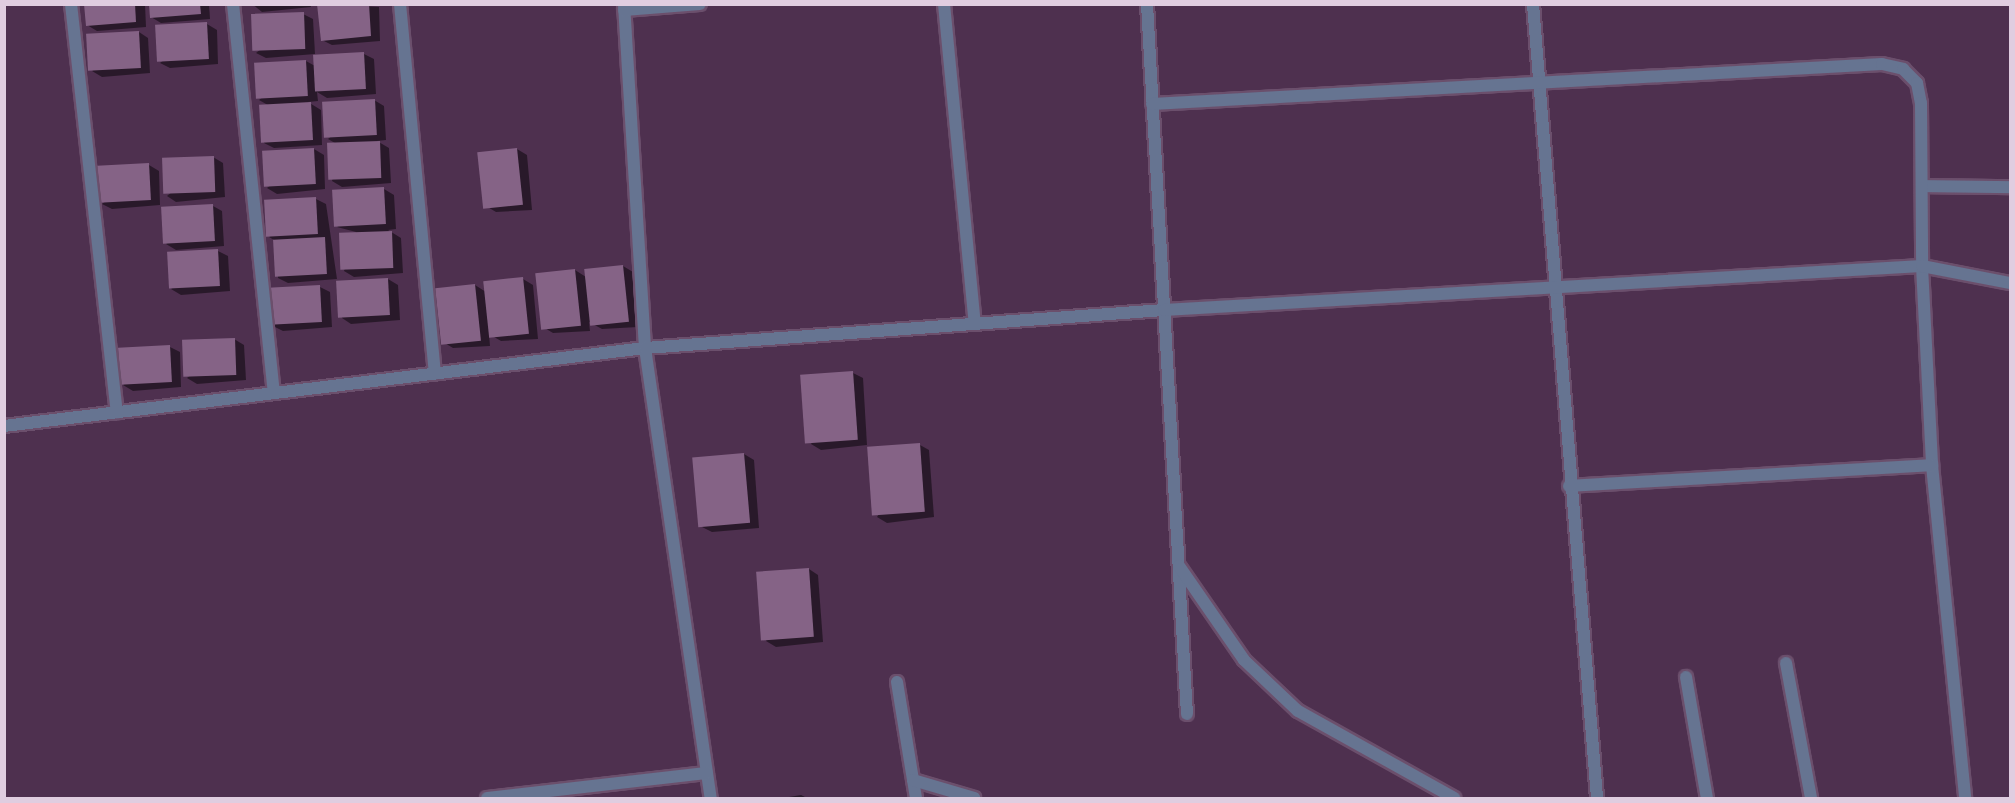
<!DOCTYPE html>
<html>
<head>
<meta charset="utf-8">
<style>
	body { margin:0 }
	#map { position:relative; width:2015px; height:803px; overflow:hidden; background:#4e304f; font-family:Raleway,sans-serif }
	div>[style] { position:absolute }
	.shadow>* { inset:0; background:#0007 }
	.building>* { inset:0; background:#856386; transform-origin:0 0 }
	.roads { filter:drop-shadow(2px 0 #6b4f6c) drop-shadow(-2px 0 #6b4f6c) drop-shadow(0 2px #6b4f6c) drop-shadow(0 -2px #6b4f6c) }
	.service>* { height:12px; margin:-6px; padding:0 6px; transform-origin:6px; border-radius:6px; background:#667491 }
	.minor>* { height:12px; margin:-6px; padding:0 6px; transform-origin:6px; border-radius:6px; background:#667491 }
	span { translate:-50% -50%; white-space:nowrap; text-align:center; line-height:1.15; -webkit-text-stroke:4.5px #432545; paint-order:stroke }
	.frame { position:absolute; inset:0; border:6px solid #e0cde0; pointer-events:none }
</style>
</head>
<body>
<div id="map">
	<div class="shadow">
		<div style="clip-path:polygon(85px 4px,145px 4px,146px 27px,97px 31px,87px 25px)"></div>
		<div style="clip-path:polygon(150px 4px,209px 4px,210px 19px,161px 23px,151px 17px)"></div>
		<div style="clip-path:polygon(252px 4px,310px 4px,311px 7px,262px 12px)"></div>
		<div style="clip-path:polygon(327px 4px,379px 7px,380px 41px,332px 45px,322px 40px)"></div>
		<div style="clip-path:polygon(303px 14px,313px 19px,315px 54px,266px 58px,256px 53px)"></div>
		<div style="clip-path:polygon(207px 24px,217px 30px,218px 64px,170px 68px,160px 63px)"></div>
		<div style="clip-path:polygon(139px 32px,148px 38px,150px 73px,102px 77px,92px 71px)"></div>
		<div style="clip-path:polygon(364px 54px,374px 59px,376px 94px,327px 98px,317px 92px,318px 101px,308px 102px,321px 110px,322px 145px,274px 148px,264px 143px,273px 108px,259px 100px,306px 61px,315px 66px)"></div>
		<div style="clip-path:polygon(374px 100px,384px 106px,386px 140px,377px 141px,389px 148px,391px 183px,342px 187px,332px 181px,340px 146px,328px 139px)"></div>
		<div style="clip-path:polygon(314px 149px,324px 155px,325px 189px,277px 194px,267px 188px)"></div>
		<div style="clip-path:polygon(517px 149px,527px 155px,532px 210px,496px 212px,486px 206px)"></div>
		<div style="clip-path:polygon(213px 157px,223px 163px,225px 197px,176px 202px,167px 196px)"></div>
		<div style="clip-path:polygon(149px 165px,159px 171px,160px 205px,112px 209px,102px 204px)"></div>
		<div style="clip-path:polygon(384px 189px,394px 195px,396px 229px,388px 230px,401px 238px,403px 273px,354px 277px,344px 271px,356px 232px,337px 227px)"></div>
		<div style="clip-path:polygon(316px 199px,326px 204px,337px 279px,288px 283px,278px 278px,279px 243px,269px 237px)"></div>
		<div style="clip-path:polygon(213px 206px,222px 211px,224px 246px,176px 250px,166px 244px)"></div>
		<div style="clip-path:polygon(218px 251px,228px 256px,230px 291px,181px 295px,171px 289px)"></div>
		<div style="clip-path:polygon(623px 266px,633px 272px,638px 327px,602px 329px,589px 322px,590px 331px,553px 333px,543px 327px,575px 270px,586px 277px)"></div>
		<div style="clip-path:polygon(388px 279px,398px 285px,400px 320px,351px 324px,342px 318px,338px 284px)"></div>
		<div style="clip-path:polygon(523px 279px,533px 285px,538px 339px,501px 341px,489px 334px,490px 346px,453px 348px,443px 342px,475px 285px,486px 292px)"></div>
		<div style="clip-path:polygon(320px 287px,330px 292px,332px 327px,283px 331px,273px 326px)"></div>
		<div style="clip-path:polygon(234px 339px,244px 345px,246px 380px,197px 384px,187px 378px)"></div>
		<div style="clip-path:polygon(170px 347px,180px 352px,181px 387px,133px 391px,123px 385px)"></div>
		<div style="clip-path:polygon(853px 373px,863px 378px,867px 445px,821px 450px,811px 444px)"></div>
		<div style="clip-path:polygon(920px 445px,929px 450px,934px 517px,887px 523px,877px 517px)"></div>
		<div style="clip-path:polygon(744px 454px,754px 460px,759px 528px,712px 532px,702px 527px)"></div>
		<div style="clip-path:polygon(809px 569px,818px 575px,823px 642px,776px 647px,766px 641px)"></div>
		<div style="clip-path:polygon(801px 795px,807px 798px,783px 798px)"></div>
	</div>
	<div class="building">
		<div style="clip-path:polygon(84px 4px,135px 4px,136px 22px,86px 26px)"></div>
		<div style="clip-path:polygon(149px 4px,200px 4px,201px 14px,150px 18px)"></div>
		<div style="clip-path:polygon(317px 4px,369px 4px,371px 36px,321px 41px)"></div>
		<div style="left:304px;top:12px;width:37px;height:53px;rotate:88deg"></div>
		<div style="left:207px;top:22px;width:37px;height:52px;rotate:87deg"></div>
		<div style="left:139px;top:31px;width:37px;height:53px;rotate:87deg"></div>
		<div style="left:364px;top:52px;width:37px;height:51px;rotate:87deg"></div>
		<div style="left:306px;top:60px;width:36px;height:52px;rotate:87deg"></div>
		<div style="left:375px;top:99px;width:36px;height:53px;rotate:87deg"></div>
		<div style="left:311px;top:102px;width:38px;height:52px;rotate:87deg"></div>
		<div style="left:380px;top:141px;width:37px;height:53px;rotate:88deg"></div>
		<div style="left:314px;top:148px;width:36px;height:52px;rotate:87deg"></div>
		<div style="left:517px;top:148px;width:57px;height:40px;rotate:84deg"></div>
		<div style="left:214px;top:156px;width:36px;height:52px;rotate:88deg"></div>
		<div style="left:149px;top:163px;width:37px;height:52px;rotate:87deg"></div>
		<div style="left:384px;top:187px;width:37px;height:52px;rotate:87deg"></div>
		<div style="left:316px;top:197px;width:37px;height:52px;rotate:87deg"></div>
		<div style="left:213px;top:204px;width:37px;height:52px;rotate:87deg"></div>
		<div style="left:392px;top:231px;width:37px;height:53px;rotate:88deg"></div>
		<div style="left:325px;top:237px;width:37px;height:52px;rotate:87deg"></div>
		<div style="left:218px;top:249px;width:37px;height:51px;rotate:87deg"></div>
		<div style="left:623px;top:265px;width:57px;height:39px;rotate:84deg"></div>
		<div style="left:575px;top:269px;width:57px;height:40px;rotate:84deg"></div>
		<div style="left:523px;top:277px;width:57px;height:40px;rotate:84deg"></div>
		<div style="left:388px;top:278px;width:37px;height:52px;rotate:87deg"></div>
		<div style="left:475px;top:284px;width:57px;height:40px;rotate:84deg"></div>
		<div style="left:320px;top:285px;width:37px;height:52px;rotate:87deg"></div>
		<div style="left:235px;top:338px;width:37px;height:53px;rotate:88deg"></div>
		<div style="left:170px;top:345px;width:37px;height:52px;rotate:87deg"></div>
		<div style="left:853px;top:371px;width:69px;height:53px;rotate:86deg"></div>
		<div style="left:920px;top:443px;width:69px;height:53px;rotate:86deg"></div>
		<div style="left:744px;top:453px;width:70px;height:52px;rotate:85deg"></div>
		<div style="left:809px;top:568px;width:69px;height:53px;rotate:86deg"></div>
	</div>
	<div class="roads">
		<div class="service">
			<div style="left:1922px;top:186px;width:88px;rotate:0.7deg"></div>
		</div>
		<div class="minor">
			<div style="left:71px;top:4px;width:411px;rotate:83.6deg"></div>
			<div style="left:233px;top:4px;width:391px;rotate:84deg"></div>
			<div style="left:400px;top:4px;width:371px;rotate:84.6deg"></div>
			<div style="left:624px;top:4px;width:345px;rotate:86.5deg"></div>
			<div style="left:645px;top:348px;width:455px;rotate:81.7deg"></div>
			<div style="left:944px;top:4px;width:321px;rotate:84.5deg"></div>
			<div style="left:1147px;top:4px;width:711px;rotate:86.78deg"></div>
			<div style="left:1533px;top:4px;width:797px;rotate:85.39deg"></div>
			<div style="left:624px;top:10px;width:76px;rotate:-4.5deg"></div>
			<div style="left:1152px;top:104px;width:731px;rotate:-3.14deg"></div>
			<div style="left:1882px;top:64px;width:22px;rotate:13deg"></div>
			<div style="left:1903px;top:69px;width:20px;rotate:45deg"></div>
			<div style="left:1917px;top:83px;width:20px;rotate:79deg"></div>
			<div style="left:1921px;top:103px;width:163px;rotate:89.6deg"></div>
			<div style="left:1922px;top:266px;width:199px;rotate:87.1deg"></div>
			<div style="left:1932px;top:465px;width:335px;rotate:84.3deg"></div>
			<div style="left:4px;top:426px;width:646px;rotate:-6.94deg"></div>
			<div style="left:645px;top:348px;width:520px;rotate:-4.19deg"></div>
			<div style="left:1164px;top:310px;width:759px;rotate:-3.32deg"></div>
			<div style="left:1922px;top:266px;width:90px;rotate:10.9deg"></div>
			<div style="left:1569px;top:486px;width:364px;rotate:-3.3deg"></div>
			<div style="left:1179px;top:566px;width:114px;rotate:55.3deg"></div>
			<div style="left:1244px;top:660px;width:74px;rotate:43.4deg"></div>
			<div style="left:1298px;top:711px;width:179px;rotate:29.1deg"></div>
			<div style="left:1786px;top:663px;width:137px;rotate:79.5deg"></div>
			<div style="left:1686px;top:677px;width:123px;rotate:80.2deg"></div>
			<div style="left:897px;top:682px;width:118px;rotate:80.7deg"></div>
			<div style="left:913px;top:780px;width:64px;rotate:16.4deg"></div>
			<div style="left:487px;top:798px;width:221px;rotate:-6.5deg"></div>
		</div>
	</div>
	<div class="frame"></div>
</div>
</body>
</html>
